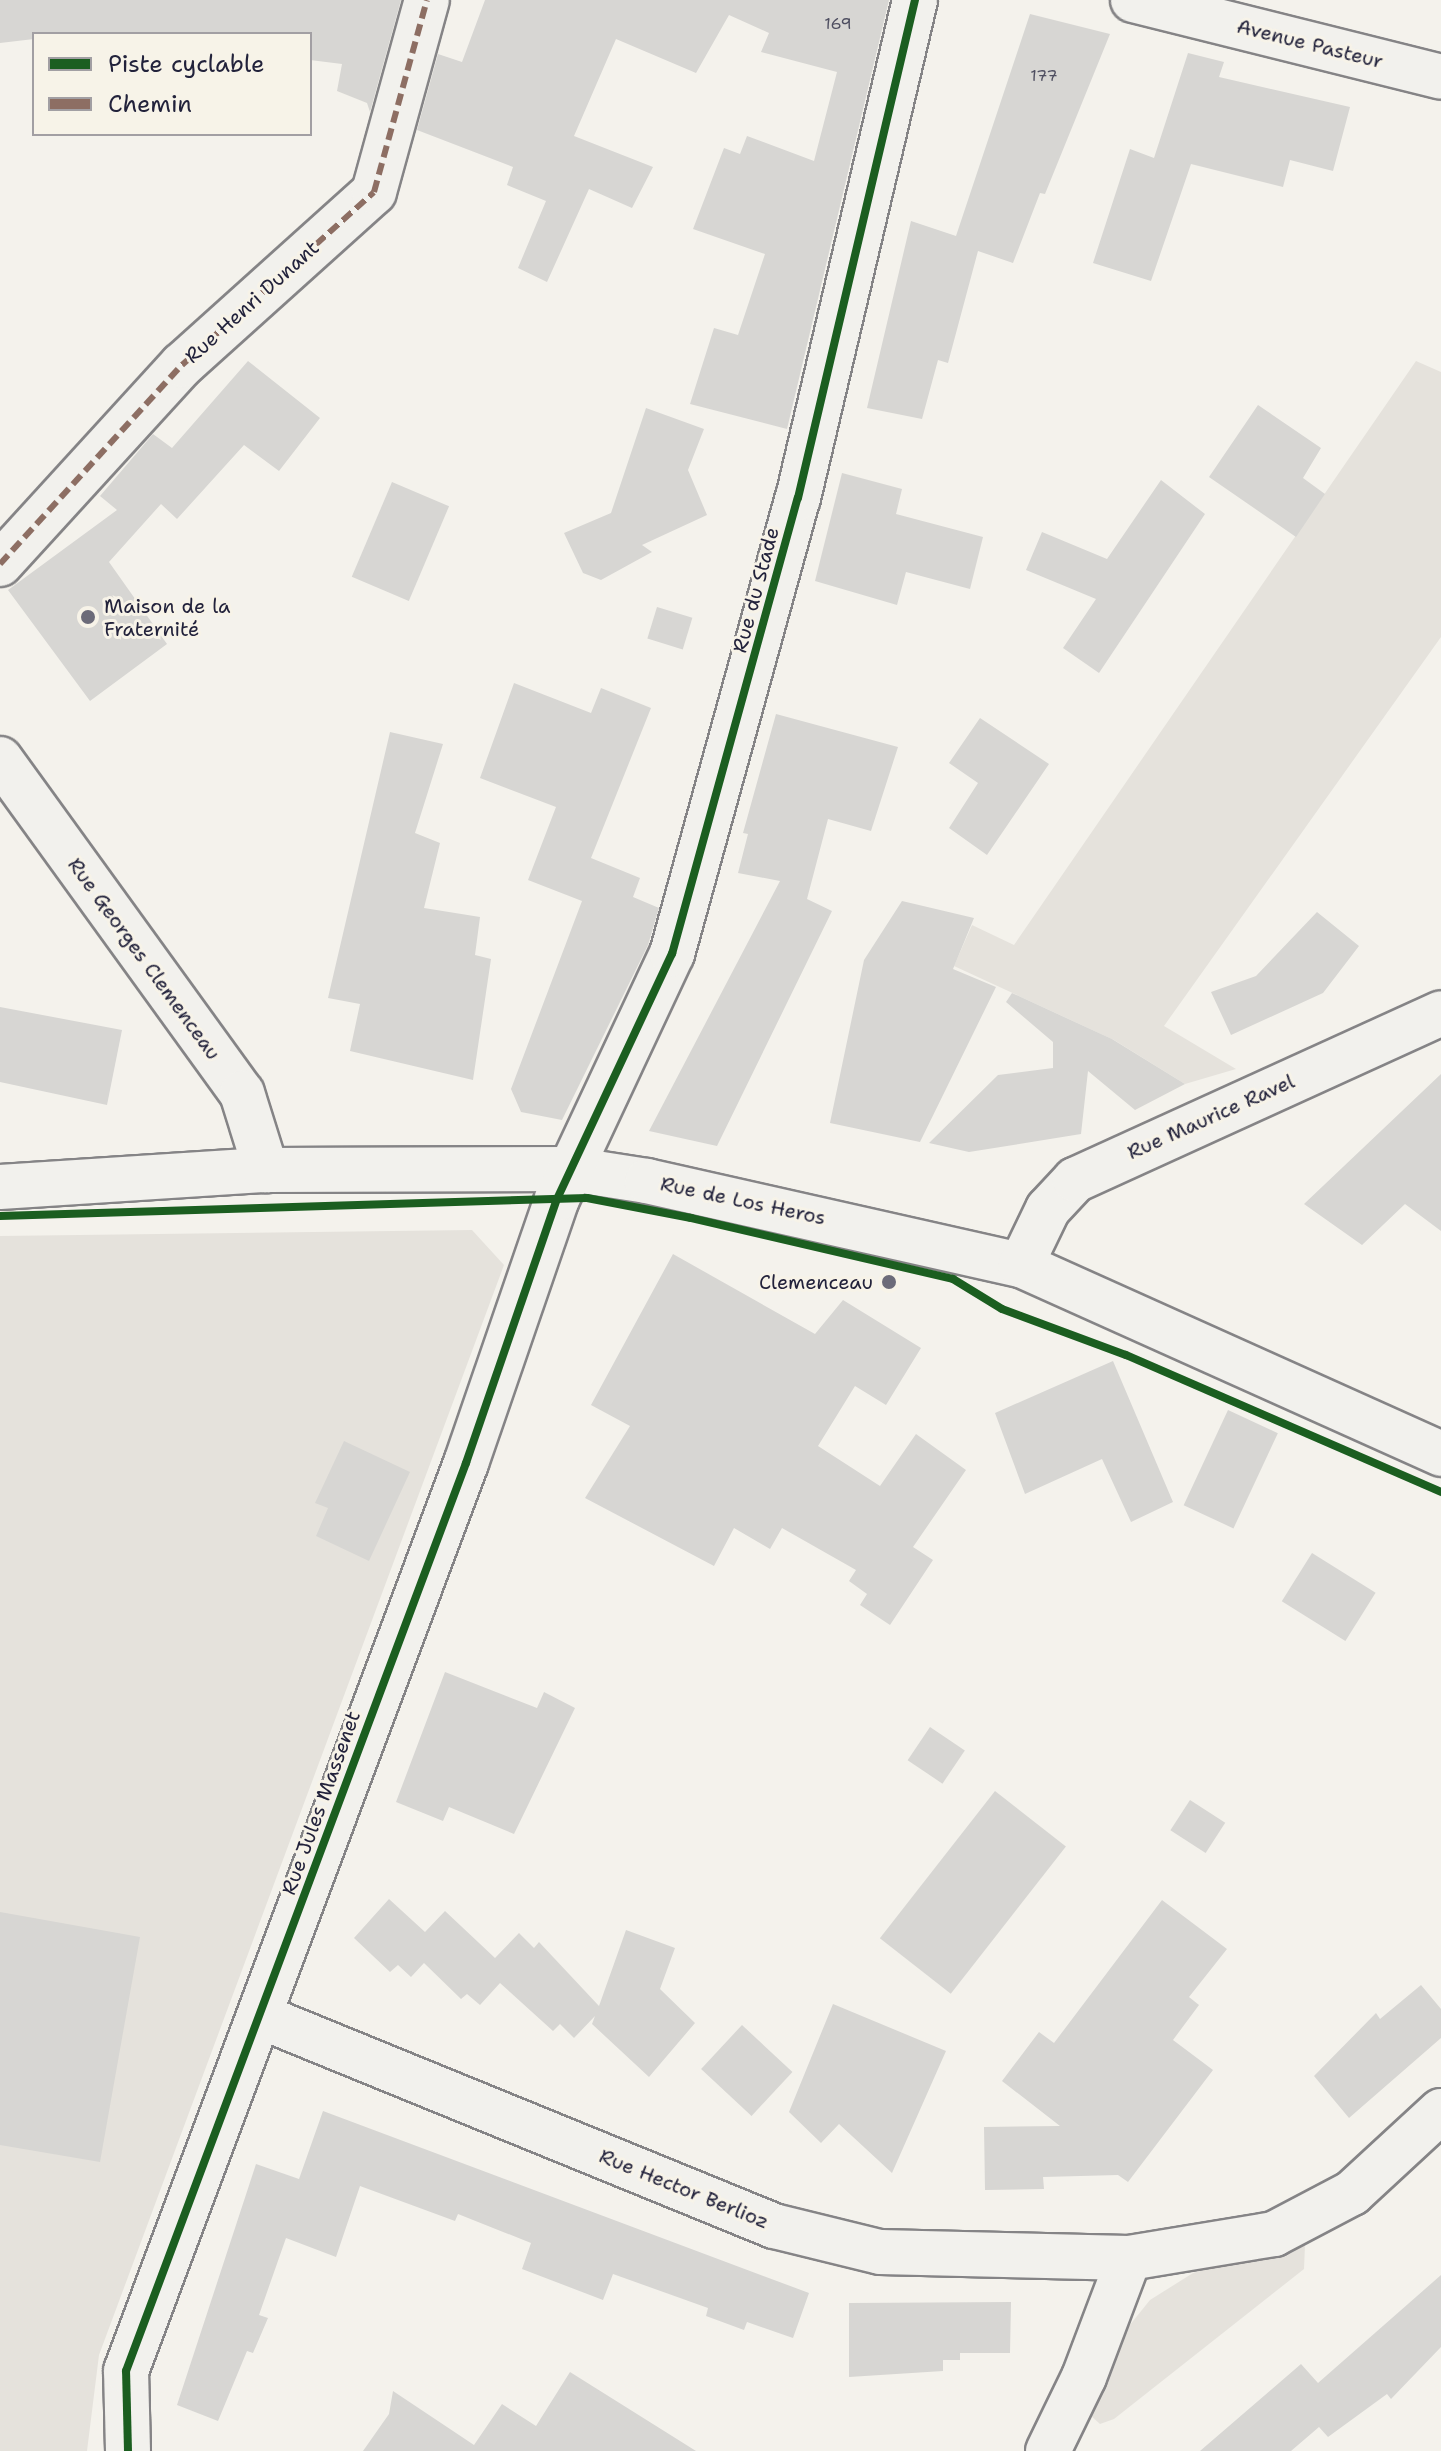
<!DOCTYPE html>
<html>
<head>
<meta charset="utf-8">
<style>
	body { margin:0 }
	#map { position:relative; width:1441px; height:2451px; overflow:hidden; background:#f4f2ec; font-family:"Shantell Sans",sans-serif }
	div>[style] { position:absolute }
	.built>* { inset:0; background:#e5e2dc }
	.building>* { inset:0; background:#d7d6d3; transform-origin:0 0 }
	.roads { filter:drop-shadow(2px 0 #858486) drop-shadow(-2px 0 #858486) drop-shadow(0 2px #858486) drop-shadow(0 -2px #858486) }
	.minor>* { height:44px; margin:-22px; padding:0 22px; transform-origin:22px; border-radius:22px; background:#f2f1ed }
	.major>* { height:44px; margin:-22px; padding:0 22px; transform-origin:22px; border-radius:22px; background:#f2f1ed }
	.quiet>* { height:6px; margin-top:-3px; transform-origin:0; background:repeating-linear-gradient(90deg,#8d6e63 0 12px,transparent 0 18px) }
	.cycleway>* { height:8px; margin:-4px; padding:0 4px; transform-origin:4px; border-radius:4px; background:#1b5e20 }
	.dots>* { width:22px; height:22px; translate:-50% -50%; box-sizing:border-box; border:4px solid #f7f3e8; border-radius:50% }
	span { translate:-50% -50%; white-space:nowrap; text-align:center; line-height:1.15; -webkit-text-stroke:6px #f7f3e8; paint-order:stroke }
	.number-label { font-size:16px; color:#4f4f61 }
	.number-label span { -webkit-text-stroke-width:0 }
	.street-label { font-size:20px; color:#22223b }
	.poi-label { font-size:20px; color:#22223b }
	.left { translate:0 -50%; text-align:left }
	.right { translate:-100% -50%; text-align:right }
	.legend { position:absolute; left:32px; top:32px; width:280px; height:104px; box-sizing:border-box; background:#f7f3e8; border:2px solid #a29fa3; margin:0; padding:10px 14px; list-style:none; font-size:24px; color:#22223b }
	.legend li { display:flex; align-items:center; gap:16px; height:40px }
	.legend b { width:40px; border:2px solid #a29fa3 }
</style>
</head>
<body>
<div id="map">
	<div class="built">
		<div style="clip-path:polygon(1416px 361px,1441px 372px,1441px 637px,1164px 1026px,1236px 1069px,1185px 1084px,1114px 1040px,954px 966px,972px 925px,1014px 945px)"></div>
		<div style="clip-path:polygon(472px 1230px,504px 1265px,99px 2355px,87px 2451px,0 2451px,0 1236px)"></div>
		<div style="clip-path:polygon(1295px 2244px,1305px 2245px,1304px 2269px,1114px 2419px,1100px 2424px,1089px 2414px,1087px 2406px,1129px 2326px,1150px 2300px,1193px 2273px)"></div>
	</div>
	<div class="building">
		<div style="clip-path:polygon(0 0,401px 0,370px 112px,367px 103px,337px 91px,342px 64px,310px 60px,310px 34px,34px 34px,34px 39px,0 43px)"></div>
		<div style="clip-path:polygon(485px 0,889px 0,787px 429px,690px 404px,714px 328px,738px 335px,765px 254px,693px 229px,724px 148px,740px 154px,747px 136px,814px 161px,837px 72px,761px 52px,769px 33px,729px 15px,696px 73px,616px 39px,574px 136px,653px 167px,632px 208px,589px 189px,547px 282px,518px 268px,546px 201px,507px 185px,513px 167px,417px 130px,438px 54px,462px 62px)"></div>
		<div style="clip-path:polygon(1030px 14px,1110px 34px,1045px 194px,1040px 193px,1013px 263px,978px 251px,948px 363px,938px 360px,922px 419px,867px 408px,911px 221px,956px 236px)"></div>
		<div style="clip-path:polygon(1188px 53px,1224px 62px,1219px 77px,1350px 107px,1333px 171px,1290px 160px,1283px 187px,1191px 164px,1151px 281px,1093px 263px,1130px 149px,1154px 158px)"></div>
		<div style="clip-path:polygon(248px 361px,320px 418px,279px 471px,244px 445px,177px 519px,161px 504px,109px 562px,167px 644px,90px 701px,8px 590px,117px 510px,100px 496px,153px 434px,172px 448px)"></div>
		<div style="clip-path:polygon(1258px 405px,1321px 448px,1303px 478px,1325px 494px,1296px 537px,1209px 477px)"></div>
		<div style="clip-path:polygon(646px 408px,704px 429px,688px 470px,707px 515px,642px 545px,652px 552px,601px 580px,583px 573px,564px 533px,611px 513px)"></div>
		<div style="clip-path:polygon(842px 473px,902px 489px,896px 514px,983px 537px,970px 589px,906px 572px,897px 605px,815px 581px)"></div>
		<div style="clip-path:polygon(1161px 480px,1205px 514px,1099px 673px,1063px 648px,1096px 599px,1026px 570px,1042px 532px,1107px 559px)"></div>
		<div style="left:392px;top:482px;width:62px;height:103px;rotate:23deg"></div>
		<div style="left:657px;top:607px;width:37px;height:33px;rotate:17deg"></div>
		<div style="clip-path:polygon(514px 683px,591px 713px,601px 688px,651px 708px,591px 858px,640px 878px,633px 897px,659px 908px,648px 945px,562px 1120px,521px 1112px,511px 1089px,582px 901px,528px 880px,556px 807px,480px 778px)"></div>
		<div style="clip-path:polygon(776px 714px,898px 747px,871px 831px,828px 819px,807px 899px,832px 911px,717px 1146px,649px 1131px,780px 881px,738px 873px,748px 834px,743px 833px)"></div>
		<div style="clip-path:polygon(980px 718px,1049px 764px,987px 855px,949px 828px,978px 783px,949px 763px)"></div>
		<div style="clip-path:polygon(390px 732px,443px 744px,415px 833px,440px 843px,424px 908px,480px 917px,475px 955px,491px 959px,473px 1080px,350px 1051px,360px 1004px,328px 998px)"></div>
		<div style="clip-path:polygon(902px 901px,974px 918px,953px 969px,996px 987px,920px 1142px,830px 1123px,864px 960px)"></div>
		<div style="clip-path:polygon(1317px 912px,1359px 946px,1323px 993px,1231px 1035px,1211px 992px,1256px 976px)"></div>
		<div style="clip-path:polygon(1012px 993px,1112px 1039px,1185px 1084px,1135px 1110px,1088px 1071px,1081px 1134px,969px 1152px,929px 1143px,998px 1075px,1053px 1068px,1053px 1042px,1006px 1002px)"></div>
		<div style="clip-path:polygon(0 1007px,122px 1030px,107px 1105px,0 1082px)"></div>
		<div style="clip-path:polygon(1441px 1074px,1441px 1231px,1405px 1204px,1362px 1245px,1304px 1204px)"></div>
		<div style="clip-path:polygon(673px 1254px,815px 1334px,843px 1300px,921px 1348px,886px 1405px,855px 1386px,818px 1446px,880px 1486px,916px 1434px,966px 1470px,913px 1547px,933px 1560px,890px 1625px,860px 1605px,867px 1594px,849px 1581px,856px 1570px,782px 1528px,770px 1549px,734px 1528px,714px 1566px,585px 1498px,630px 1426px,591px 1405px)"></div>
		<div style="clip-path:polygon(1113px 1361px,1173px 1502px,1131px 1522px,1102px 1459px,1025px 1494px,995px 1413px)"></div>
		<div style="left:1228px;top:1410px;width:55px;height:105px;rotate:25deg"></div>
		<div style="clip-path:polygon(344px 1441px,410px 1472px,369px 1561px,316px 1536px,328px 1508px,315px 1503px)"></div>
		<div style="left:1312px;top:1553px;width:75px;height:57px;rotate:32deg"></div>
		<div style="clip-path:polygon(445px 1672px,537px 1708px,544px 1692px,575px 1708px,514px 1834px,449px 1807px,443px 1821px,396px 1802px)"></div>
		<div style="left:930px;top:1727px;width:42px;height:40px;rotate:34deg"></div>
		<div style="left:995px;top:1791px;width:90px;height:187px;rotate:38deg"></div>
		<div style="left:1190px;top:1800px;width:42px;height:36px;rotate:33deg"></div>
		<div style="clip-path:polygon(389px 1899px,425px 1932px,445px 1911px,495px 1958px,519px 1933px,534px 1948px,539px 1942px,599px 2006px,626px 1930px,675px 1948px,660px 1989px,695px 2023px,649px 2077px,592px 2024px,595px 2016px,574px 2038px,560px 2024px,553px 2031px,500px 1983px,480px 2005px,467px 1994px,461px 1999px,424px 1963px,411px 1977px,398px 1965px,390px 1972px,354px 1938px)"></div>
		<div style="clip-path:polygon(1162px 1900px,1227px 1949px,1189px 1997px,1199px 2005px,1173px 2040px,1213px 2070px,1128px 2182px,1118px 2175px,1043px 2177px,1044px 2189px,985px 2190px,984px 2127px,1060px 2126px,1002px 2081px,1039px 2032px,1054px 2043px)"></div>
		<div style="clip-path:polygon(0 1912px,140px 1937px,100px 2162px,0 2145px)"></div>
		<div style="clip-path:polygon(1421px 1985px,1441px 2009px,1441px 2038px,1349px 2118px,1314px 2076px,1376px 2013px,1380px 2019px)"></div>
		<div style="clip-path:polygon(833px 2004px,946px 2051px,892px 2173px,839px 2124px,821px 2143px,789px 2112px)"></div>
		<div style="left:742px;top:2025px;width:69px;height:60px;rotate:43deg"></div>
		<div style="clip-path:polygon(323px 2111px,809px 2293px,793px 2338px,747px 2322px,744px 2330px,706px 2316px,708px 2308px,613px 2274px,603px 2300px,522px 2269px,531px 2243px,458px 2214px,455px 2221px,360px 2186px,336px 2257px,286px 2238px,259px 2315px,268px 2318px,253px 2353px,247px 2351px,218px 2421px,177px 2405px,256px 2164px,299px 2179px)"></div>
		<div style="clip-path:polygon(1441px 2275px,1441px 2347px,1391px 2399px,1387px 2394px,1328px 2437px,1319px 2427px,1291px 2451px,1200px 2451px,1301px 2364px,1318px 2383px)"></div>
		<div style="clip-path:polygon(1011px 2302px,1010px 2353px,960px 2353px,960px 2360px,943px 2360px,943px 2371px,849px 2377px,849px 2303px)"></div>
		<div style="clip-path:polygon(570px 2372px,696px 2451px,363px 2451px,389px 2414px,393px 2391px,474px 2445px,502px 2404px,536px 2426px)"></div>
	</div>
	<div class="roads">
		<div class="minor">
			<div style="left:0;top:564px;width:270px;rotate:-47.6deg"></div>
			<div style="left:182px;top:365px;width:258px;rotate:-42deg"></div>
			<div style="left:374px;top:192px;width:199px;rotate:-74.6deg"></div>
			<div style="left:0;top:759px;width:412px;rotate:54.1deg"></div>
			<div style="left:242px;top:1093px;width:81px;rotate:72.7deg"></div>
			<div style="left:0;top:1187px;width:267px;rotate:-3.7deg"></div>
			<div style="left:266px;top:1170px;width:304px;rotate:-0.2deg"></div>
			<div style="left:570px;top:1169px;width:78px;rotate:8.9deg"></div>
			<div style="left:647px;top:1181px;width:383px;rotate:12.7deg"></div>
			<div style="left:1021px;top:1265px;width:461px;rotate:24.2deg"></div>
			<div style="left:1021px;top:1265px;width:62px;rotate:-64.3deg"></div>
			<div style="left:1048px;top:1209px;width:40px;rotate:-47deg"></div>
			<div style="left:1075px;top:1180px;width:402px;rotate:-24.5deg"></div>
			<div style="left:262px;top:2017px;width:553px;rotate:22.21deg"></div>
			<div style="left:774px;top:2226px;width:109px;rotate:13.8deg"></div>
			<div style="left:880px;top:2252px;width:249px;rotate:1.4deg"></div>
			<div style="left:1129px;top:2258px;width:147px;rotate:-9.4deg"></div>
			<div style="left:1274px;top:2234px;width:88px;rotate:-27.7deg"></div>
			<div style="left:1352px;top:2193px;width:121px;rotate:-42.7deg"></div>
			<div style="left:128px;top:2451px;width:80px;rotate:-91.4deg"></div>
			<div style="left:126px;top:2371px;width:970px;rotate:-69.47deg"></div>
			<div style="left:466px;top:1463px;width:279px;rotate:-71deg"></div>
			<div style="left:557px;top:1199px;width:271px;rotate:-64.9deg"></div>
			<div style="left:672px;top:954px;width:473px;rotate:-74.6deg"></div>
			<div style="left:798px;top:498px;width:512px;rotate:-76.78deg"></div>
			<div style="left:1048px;top:2451px;width:82px;rotate:-64.1deg"></div>
			<div style="left:1084px;top:2377px;width:127px;rotate:-69.3deg"></div>
		</div>
		<div class="major">
			<div style="left:1133px;top:0;width:317px;rotate:14deg"></div>
		</div>
	</div>
	<div class="quiet">
		<div style="left:0;top:564px;width:270px;rotate:-47.6deg"></div>
		<div style="left:182px;top:365px;width:258px;rotate:-42deg"></div>
		<div style="left:374px;top:192px;width:199px;rotate:-74.6deg"></div>
	</div>
	<div class="cycleway">
		<div style="left:0;top:1216px;width:587px;rotate:-1.76deg"></div>
		<div style="left:587px;top:1198px;width:106px;rotate:10.9deg"></div>
		<div style="left:691px;top:1218px;width:269px;rotate:13.1deg"></div>
		<div style="left:953px;top:1279px;width:57px;rotate:31.5deg"></div>
		<div style="left:1002px;top:1309px;width:132px;rotate:20.4deg"></div>
		<div style="left:1126px;top:1355px;width:344px;rotate:23.5deg"></div>
		<div style="left:128px;top:2451px;width:80px;rotate:-91.4deg"></div>
		<div style="left:126px;top:2371px;width:970px;rotate:-69.47deg"></div>
		<div style="left:466px;top:1463px;width:279px;rotate:-71deg"></div>
		<div style="left:557px;top:1199px;width:271px;rotate:-64.9deg"></div>
		<div style="left:672px;top:954px;width:473px;rotate:-74.6deg"></div>
		<div style="left:798px;top:498px;width:512px;rotate:-76.78deg"></div>
	</div>
	<div class="dots">
		<div style="left:88px;top:617px;background:#6c6b79"></div>
		<div style="left:889px;top:1282px;background:#6c6b79"></div>
	</div>
	<div class="number-label">
		<span style="left:838px;top:24px">169</span>
		<span style="left:1044px;top:76px">177</span>
	</div>
	<div class="street-label">
		<span style="left:1310px;top:44px;rotate:14deg">Avenue Pasteur</span>
		<span style="left:252px;top:302px;rotate:-42deg">Rue Henri Dunant</span>
		<span style="left:756px;top:590px;rotate:-75deg">Rue du Stade</span>
		<span style="left:144px;top:959px;rotate:54deg">Rue Georges Clemenceau</span>
		<span style="left:1211px;top:1117px;rotate:-24deg">Rue Maurice Ravel</span>
		<span style="left:743px;top:1201px;rotate:12deg">Rue de Los Heros</span>
		<span style="left:321px;top:1803px;rotate:-70deg">Rue Jules Massenet</span>
		<span style="left:684px;top:2189px;rotate:22deg">Rue Hector Berlioz</span>
	</div>
	<div class="poi-label">
		<span class="left" style="left:104px;top:618px">Maison de la<br>Fraternité</span>
		<span class="right" style="left:873px;top:1282px">Clemenceau</span>
	</div>
	<ul class="legend">
	<li><b style="height:10px;background:#1b5e20"></b>Piste cyclable</li>
	<li><b style="height:10px;background:#8d6e63"></b>Chemin</li>
	</ul>
</div>
</body>
</html>
